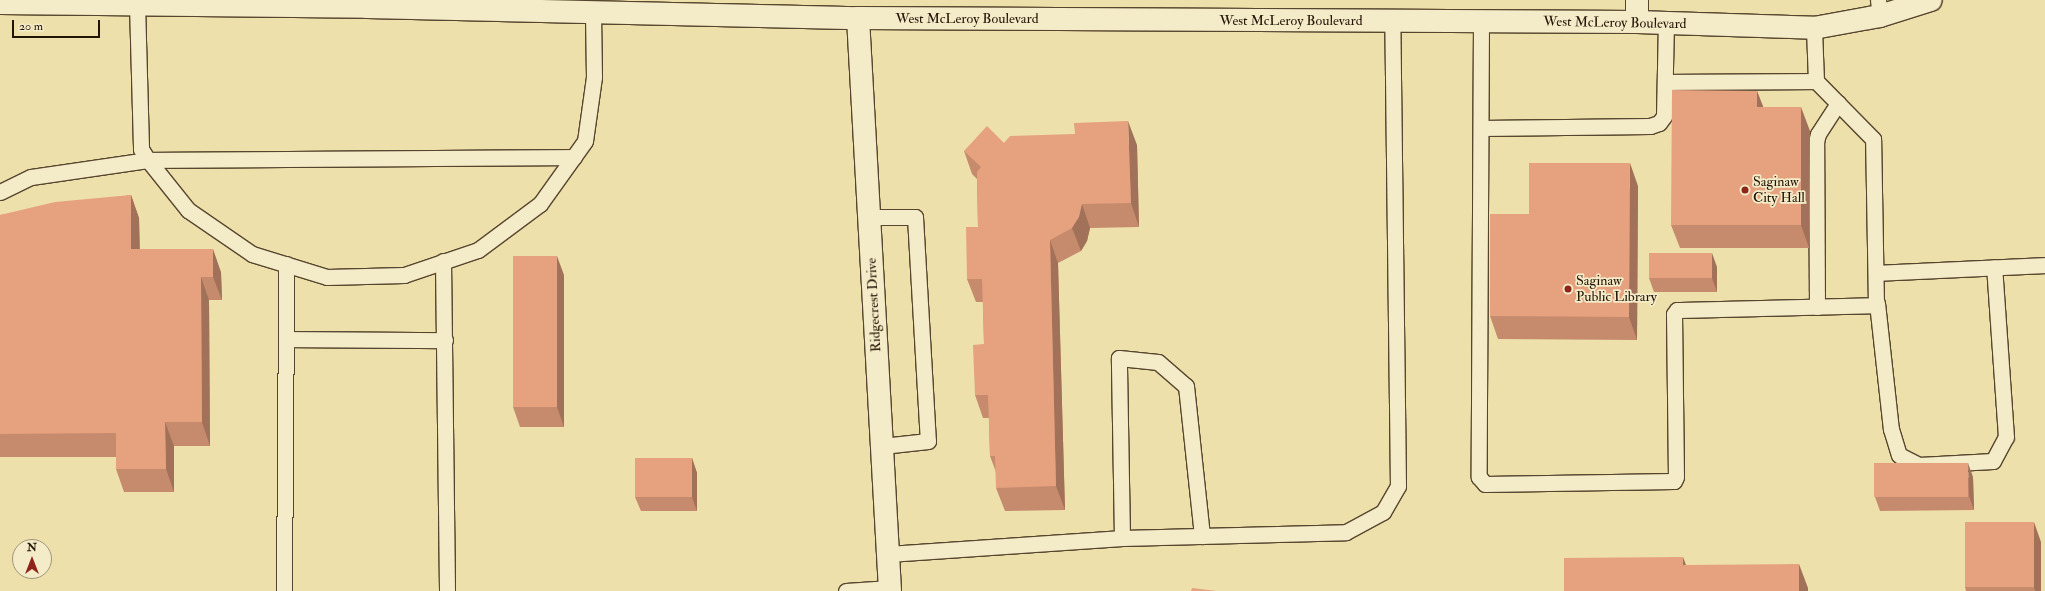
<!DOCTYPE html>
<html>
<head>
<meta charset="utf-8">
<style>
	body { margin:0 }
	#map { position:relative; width:2045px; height:591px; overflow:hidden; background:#eee0ab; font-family:"IM FELL Double Pica",serif }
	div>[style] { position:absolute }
	.roads { filter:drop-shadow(1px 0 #56462e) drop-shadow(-1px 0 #56462e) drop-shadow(0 1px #56462e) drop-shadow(0 -1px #56462e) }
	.lane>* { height:15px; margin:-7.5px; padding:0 7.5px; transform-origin:7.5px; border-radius:7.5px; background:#f4ebc8 }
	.street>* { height:22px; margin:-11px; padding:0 11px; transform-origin:11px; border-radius:11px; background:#f4ebc8 }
	.secondary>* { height:22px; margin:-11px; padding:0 11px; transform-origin:11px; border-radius:11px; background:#f4ebc8 }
	.wall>* { inset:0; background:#c68a6d }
	.shaded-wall>* { inset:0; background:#a17159 }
	.building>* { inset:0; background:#e6a17f; transform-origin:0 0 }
	.dots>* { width:11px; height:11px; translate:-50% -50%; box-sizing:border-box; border:2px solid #f4ebc8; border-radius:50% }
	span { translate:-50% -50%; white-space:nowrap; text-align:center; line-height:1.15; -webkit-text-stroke:3.5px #f4ebc8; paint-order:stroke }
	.street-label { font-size:14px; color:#231304 }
	.poi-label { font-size:14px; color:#231304 }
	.left { translate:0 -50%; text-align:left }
	.north { position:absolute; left:12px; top:539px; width:40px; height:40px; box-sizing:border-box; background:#f4ebc8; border:1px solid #a0957a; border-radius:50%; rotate:0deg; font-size:11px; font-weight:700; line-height:16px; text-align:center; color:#231304 }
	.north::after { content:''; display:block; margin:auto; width:14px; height:18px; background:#8f2418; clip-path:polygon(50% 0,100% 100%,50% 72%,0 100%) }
	.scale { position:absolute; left:12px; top:20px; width:88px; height:18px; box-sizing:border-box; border:2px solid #231304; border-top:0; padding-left:5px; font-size:12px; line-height:14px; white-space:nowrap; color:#231304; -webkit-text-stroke:3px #f4ebc8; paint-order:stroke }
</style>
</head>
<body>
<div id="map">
	<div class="roads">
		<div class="lane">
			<div style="left:1878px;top:0;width:16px;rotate:83deg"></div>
			<div style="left:137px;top:4px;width:145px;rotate:88.4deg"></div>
			<div style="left:141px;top:149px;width:13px;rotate:58deg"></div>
			<div style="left:148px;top:160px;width:64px;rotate:51.3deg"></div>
			<div style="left:188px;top:210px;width:78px;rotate:34.5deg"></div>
			<div style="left:252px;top:254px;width:78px;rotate:17deg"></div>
			<div style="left:327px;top:277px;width:77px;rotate:-1.5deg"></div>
			<div style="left:404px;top:275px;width:78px;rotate:-18.7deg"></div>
			<div style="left:478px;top:250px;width:77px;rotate:-36.6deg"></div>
			<div style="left:540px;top:204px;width:77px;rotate:-54.5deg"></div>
			<div style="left:585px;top:141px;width:65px;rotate:-82deg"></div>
			<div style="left:594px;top:77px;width:65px;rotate:-90.9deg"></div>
			<div style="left:1481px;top:22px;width:455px;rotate:90.3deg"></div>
			<div style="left:1479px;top:477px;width:9px;rotate:49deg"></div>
			<div style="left:1485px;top:484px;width:189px;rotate:-0.9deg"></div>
			<div style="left:1674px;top:481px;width:4px;rotate:-63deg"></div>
			<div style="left:1676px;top:477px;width:163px;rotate:-90.7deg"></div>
			<div style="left:1674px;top:314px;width:5px;rotate:-53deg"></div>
			<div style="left:1677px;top:310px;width:199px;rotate:-1.4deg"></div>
			<div style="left:1876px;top:305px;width:166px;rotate:-91deg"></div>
			<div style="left:1873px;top:139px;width:81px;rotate:-134.5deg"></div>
			<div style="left:1816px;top:81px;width:53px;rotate:-92.2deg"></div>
			<div style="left:1666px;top:82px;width:150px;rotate:-0.4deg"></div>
			<div style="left:1481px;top:128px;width:169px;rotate:-0.7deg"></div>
			<div style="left:1650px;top:126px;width:9px;rotate:-18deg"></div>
			<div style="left:1659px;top:123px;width:9px;rotate:-54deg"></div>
			<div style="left:1664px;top:116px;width:93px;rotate:-88.8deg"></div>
			<div style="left:0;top:192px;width:34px;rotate:-26deg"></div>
			<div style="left:31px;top:177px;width:118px;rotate:-8.3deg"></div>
			<div style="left:148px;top:160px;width:426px;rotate:-0.4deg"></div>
			<div style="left:869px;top:217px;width:46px"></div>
			<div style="left:915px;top:217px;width:224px;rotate:86.7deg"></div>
			<div style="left:928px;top:441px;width:46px;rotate:173.8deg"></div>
			<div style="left:443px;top:261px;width:330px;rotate:89.3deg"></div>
			<div style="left:1876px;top:273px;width:169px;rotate:-2.7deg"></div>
			<div style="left:1877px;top:303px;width:127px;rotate:83.7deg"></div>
			<div style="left:1891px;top:429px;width:27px;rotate:73deg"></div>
			<div style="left:1899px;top:455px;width:22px;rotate:27deg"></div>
			<div style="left:1919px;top:465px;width:74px;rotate:-3.1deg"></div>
			<div style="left:1993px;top:461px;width:27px;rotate:-62deg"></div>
			<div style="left:2006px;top:437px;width:170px;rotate:-94deg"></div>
			<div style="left:1817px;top:307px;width:165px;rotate:-90.3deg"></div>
			<div style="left:1816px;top:142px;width:8px;rotate:-76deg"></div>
			<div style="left:1818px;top:134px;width:37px;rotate:-57deg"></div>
			<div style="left:286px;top:339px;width:159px;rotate:0.4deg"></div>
			<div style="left:1122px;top:538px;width:180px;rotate:-91deg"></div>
			<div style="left:1119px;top:358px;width:39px;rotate:6deg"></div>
			<div style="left:1158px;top:362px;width:37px;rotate:41deg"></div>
			<div style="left:1186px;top:386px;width:151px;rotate:83.9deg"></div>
			<div style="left:888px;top:554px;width:235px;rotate:-3.9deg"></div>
			<div style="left:1122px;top:538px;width:224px;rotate:-1.5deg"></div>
			<div style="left:1346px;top:532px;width:42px;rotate:-28.4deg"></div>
			<div style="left:1383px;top:512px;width:30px;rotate:-60deg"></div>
			<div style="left:1398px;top:486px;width:464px;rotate:-90.7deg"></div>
			<div style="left:284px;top:591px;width:327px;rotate:-89.6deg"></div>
			<div style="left:846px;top:591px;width:44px;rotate:-3.9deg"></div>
		</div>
		<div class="street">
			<div style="left:1637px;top:0;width:22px;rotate:90deg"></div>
			<div style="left:858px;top:18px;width:574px;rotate:86.8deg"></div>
		</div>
		<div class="secondary">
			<div style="left:0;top:3px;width:367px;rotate:0.6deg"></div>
			<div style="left:367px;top:7px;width:491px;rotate:1.3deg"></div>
			<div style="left:858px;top:18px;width:779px;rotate:0.29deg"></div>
			<div style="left:1637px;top:22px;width:177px;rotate:1.9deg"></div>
			<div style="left:1814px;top:28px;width:67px;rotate:-10.3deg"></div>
			<div style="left:1880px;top:16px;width:53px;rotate:-17.4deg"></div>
		</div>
	</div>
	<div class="wall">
		<div style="clip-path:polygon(1757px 91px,1763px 107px,1810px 131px,1809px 248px,1680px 248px,1671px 225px)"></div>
		<div style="clip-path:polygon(1004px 143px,1137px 145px,1139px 227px,1090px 228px,1087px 241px,1081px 251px,1058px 263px,1065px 510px,1005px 511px,996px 488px,996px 472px,990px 456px,989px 418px,983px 418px,975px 395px,984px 344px,983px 302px,976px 302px,967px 279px,978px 227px,977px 179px,972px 174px,964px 151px)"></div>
		<div style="clip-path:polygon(1638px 186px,1637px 340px,1498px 339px,1490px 316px,1529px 214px)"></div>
		<div style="clip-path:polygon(131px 195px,139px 218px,140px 249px,221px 272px,222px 300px,209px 300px,210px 446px,174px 446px,174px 492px,124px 492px,116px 469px,116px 457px,0 457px,0 215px)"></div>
		<div style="clip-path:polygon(1717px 267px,1717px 292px,1654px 292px,1649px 278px)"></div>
		<div style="clip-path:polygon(564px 275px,564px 427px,520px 427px,513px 407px)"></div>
		<div style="clip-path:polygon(692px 458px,697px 473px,697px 511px,641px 511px,635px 497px)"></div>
		<div style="clip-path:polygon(1973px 477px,1974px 510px,1880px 511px,1875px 497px)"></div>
		<div style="clip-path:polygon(2041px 542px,2041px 591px,1966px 591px,1965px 587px)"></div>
	</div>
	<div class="shaded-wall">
		<div style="clip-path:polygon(1757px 91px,1766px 114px,1757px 107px)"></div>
		<div style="clip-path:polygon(1801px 107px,1810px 131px,1809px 248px,1801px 225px)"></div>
		<div style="clip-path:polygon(1128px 121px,1137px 145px,1139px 227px,1131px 203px)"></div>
		<div style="clip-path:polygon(1630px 163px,1638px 186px,1637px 340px,1629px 317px)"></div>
		<div style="clip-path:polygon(131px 195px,139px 218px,140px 273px,131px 249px)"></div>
		<div style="clip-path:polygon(1082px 204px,1090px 228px,1087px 241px,1081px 251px,1072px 228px)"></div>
		<div style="clip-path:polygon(1050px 240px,1058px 263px,1065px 510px,1056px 486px)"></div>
		<div style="clip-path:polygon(213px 249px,221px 272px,222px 300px,213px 277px)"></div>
		<div style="clip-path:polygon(1712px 253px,1717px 267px,1717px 292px,1712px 278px)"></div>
		<div style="clip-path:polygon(557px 256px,564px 275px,564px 427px,557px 407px)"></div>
		<div style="clip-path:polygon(201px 277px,209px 300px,210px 446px,202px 422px)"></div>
		<div style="clip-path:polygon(165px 422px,174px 446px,174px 492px,166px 469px)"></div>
		<div style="clip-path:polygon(692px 458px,697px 473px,697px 511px,692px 497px)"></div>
		<div style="clip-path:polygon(1968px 463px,1973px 477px,1974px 510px,1969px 496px)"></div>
		<div style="clip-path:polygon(2034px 522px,2041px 542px,2041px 591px,2035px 591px,2034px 587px)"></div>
		<div style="clip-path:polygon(1683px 557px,1692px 581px,1683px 565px)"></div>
		<div style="clip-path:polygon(1799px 564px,1808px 588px,1808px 591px,1799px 591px)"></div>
	</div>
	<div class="building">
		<div style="clip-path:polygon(1672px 90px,1757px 91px,1757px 107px,1801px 107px,1801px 225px,1671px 225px)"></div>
		<div style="clip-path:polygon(1128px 121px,1131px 203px,1082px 204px,1079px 217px,1072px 228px,1050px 240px,1056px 486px,996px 488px,995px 456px,990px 456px,988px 395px,975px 395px,973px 345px,984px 344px,982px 279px,967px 279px,966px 227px,978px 227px,977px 172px,981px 167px,964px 151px,987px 126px,1004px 143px,1010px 136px,1075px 134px,1074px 123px)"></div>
		<div style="clip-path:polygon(1529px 163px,1630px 163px,1629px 317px,1490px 316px,1490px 214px,1529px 214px)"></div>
		<div style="clip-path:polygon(131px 195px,131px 249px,213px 249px,213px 277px,201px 277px,202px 422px,165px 422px,166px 469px,116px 469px,116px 433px,0 434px,0 215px,55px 202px)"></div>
		<div style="left:1649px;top:253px;width:63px;height:25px"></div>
		<div style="left:513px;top:256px;width:44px;height:151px"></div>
		<div style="left:635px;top:458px;width:57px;height:39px"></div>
		<div style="left:1874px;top:463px;width:94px;height:34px"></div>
		<div style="left:1965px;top:522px;width:69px;height:65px"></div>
		<div style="clip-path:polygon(1683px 557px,1683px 565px,1799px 564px,1799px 591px,1564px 591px,1564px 558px)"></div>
		<div style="clip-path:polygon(1192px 588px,1217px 591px,1191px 591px)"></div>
	</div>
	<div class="dots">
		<div style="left:1745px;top:190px;background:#8f2418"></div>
		<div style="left:1568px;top:289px;background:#8f2418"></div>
	</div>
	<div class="street-label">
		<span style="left:967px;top:19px">West McLeroy Boulevard</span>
		<span style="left:1291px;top:21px">West McLeroy Boulevard</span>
		<span style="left:1615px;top:23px;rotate:1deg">West McLeroy Boulevard</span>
		<span style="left:874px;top:305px;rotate:-93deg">Ridgecrest Drive</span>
	</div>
	<div class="poi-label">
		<span class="left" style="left:1753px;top:190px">Saginaw<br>City Hall</span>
		<span class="left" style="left:1576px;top:289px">Saginaw<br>Public Library</span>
	</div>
	<div class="north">N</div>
	<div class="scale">20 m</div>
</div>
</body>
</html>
